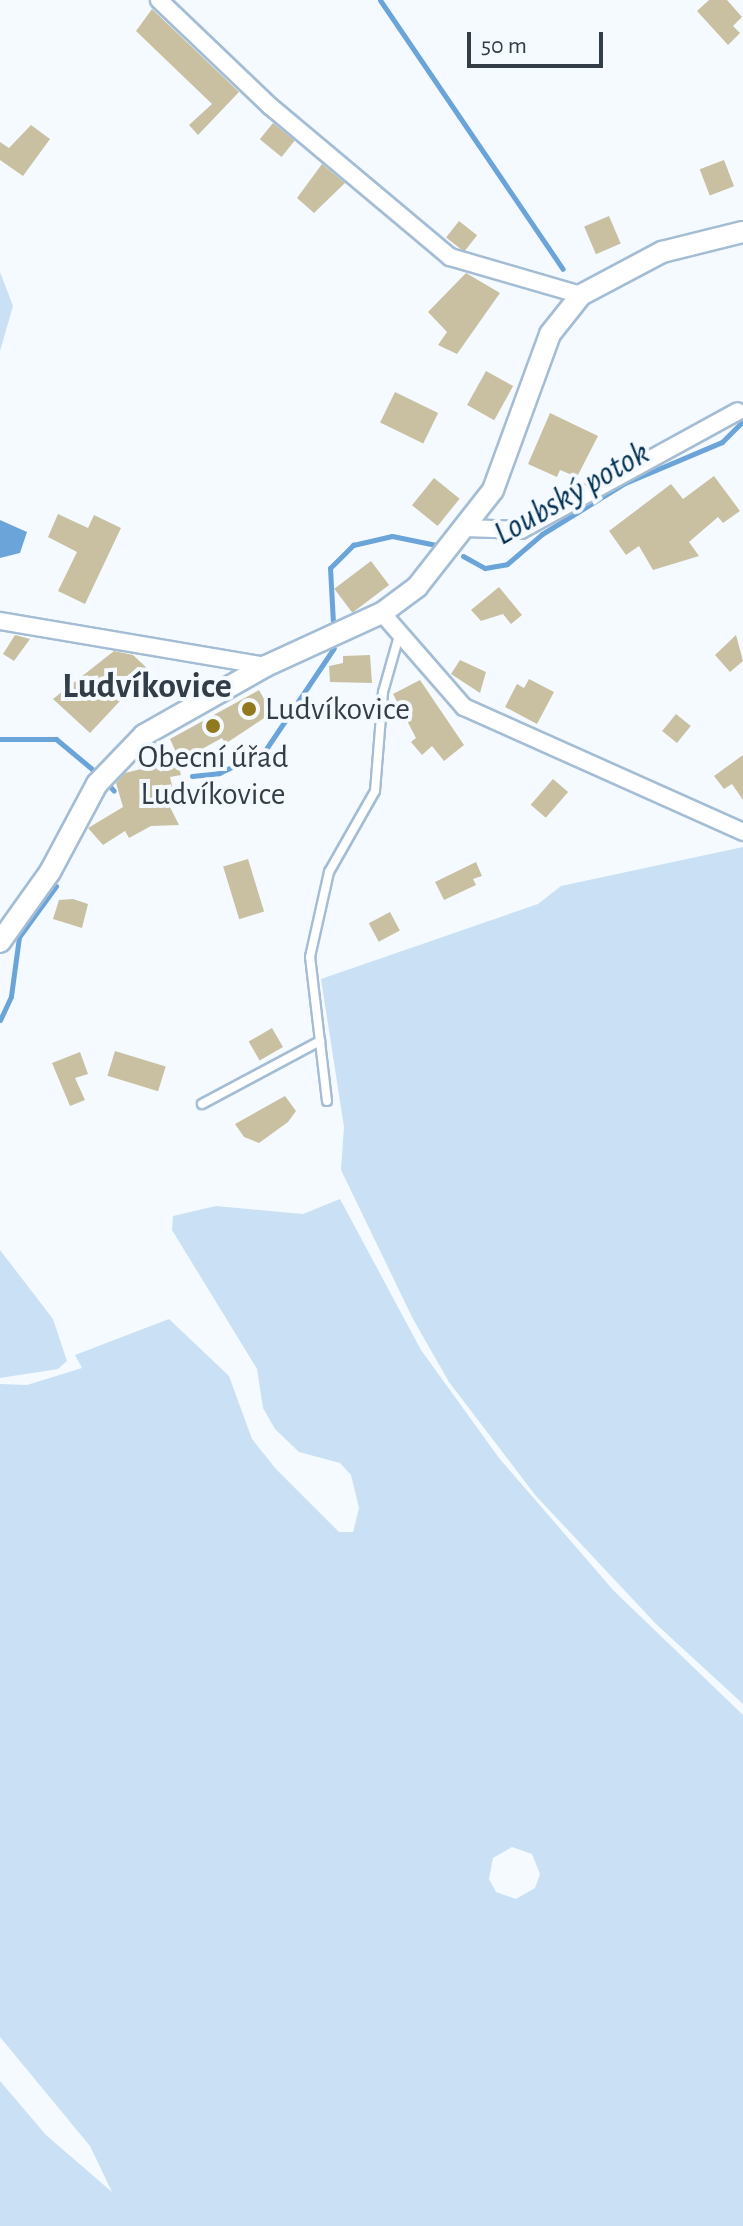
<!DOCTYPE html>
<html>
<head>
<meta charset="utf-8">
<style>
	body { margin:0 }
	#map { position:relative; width:743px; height:2226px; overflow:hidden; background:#f4faff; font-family:"Alegreya Sans",sans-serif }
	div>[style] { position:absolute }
	.green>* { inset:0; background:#cae0f4 }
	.water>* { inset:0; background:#6aa4d8 }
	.stream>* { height:5px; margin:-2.5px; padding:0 2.5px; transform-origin:2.5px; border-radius:2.5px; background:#6aa4d8 }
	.building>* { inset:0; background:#c9c0a1; transform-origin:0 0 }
	.roads { filter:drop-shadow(2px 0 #a4bdd5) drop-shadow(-2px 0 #a4bdd5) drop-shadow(0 2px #a4bdd5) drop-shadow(0 -2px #a4bdd5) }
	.service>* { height:8px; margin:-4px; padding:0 4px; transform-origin:4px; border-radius:4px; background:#fff }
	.minor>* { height:16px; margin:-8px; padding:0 8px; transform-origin:8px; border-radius:8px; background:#fff }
	.tertiary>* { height:20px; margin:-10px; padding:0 10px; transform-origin:10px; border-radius:10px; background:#fff }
	.dots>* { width:22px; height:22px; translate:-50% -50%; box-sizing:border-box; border:4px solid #f4faff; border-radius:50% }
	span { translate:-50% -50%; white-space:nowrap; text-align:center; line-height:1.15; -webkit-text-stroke:8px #f4faff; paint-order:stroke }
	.poi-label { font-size:32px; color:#333d47 }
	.left { translate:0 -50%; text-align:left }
	.water-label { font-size:34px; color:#023052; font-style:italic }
	.quarter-label { font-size:36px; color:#333d47; font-weight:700 }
	.scale { position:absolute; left:467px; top:32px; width:136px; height:36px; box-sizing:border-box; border:4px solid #333d47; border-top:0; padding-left:10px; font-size:24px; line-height:28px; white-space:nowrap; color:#333d47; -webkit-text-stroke:6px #f4faff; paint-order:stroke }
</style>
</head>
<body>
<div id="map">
	<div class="green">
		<div style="clip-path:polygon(0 272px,13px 306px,0 351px)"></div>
		<div style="clip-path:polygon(743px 847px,743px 1704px,656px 1624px,536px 1496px,449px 1382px,413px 1319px,341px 1170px,344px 1127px,321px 979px,538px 904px,561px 886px)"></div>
		<div style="clip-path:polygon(evenodd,340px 1199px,421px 1350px,499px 1458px,614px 1591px,743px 1715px,743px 2226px,0 2226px,0 2081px,46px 2135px,112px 2192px,90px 2146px,0 2037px,0 1384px,27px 1385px,82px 1368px,75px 1355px,169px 1319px,229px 1376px,252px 1439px,276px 1469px,339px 1532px,353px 1532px,359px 1508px,351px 1475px,340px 1463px,299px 1452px,275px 1429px,263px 1408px,257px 1369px,172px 1230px,173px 1216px,216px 1206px,303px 1214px,340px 1199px,512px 1847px,532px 1854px,540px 1874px,535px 1888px,516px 1899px,496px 1892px,489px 1879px,493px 1858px,512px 1847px)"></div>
		<div style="clip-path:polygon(0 1250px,53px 1319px,67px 1361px,58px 1369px,0 1378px)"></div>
	</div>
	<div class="water">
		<div style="clip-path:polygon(0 520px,27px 532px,20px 553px,0 558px)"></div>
	</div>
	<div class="stream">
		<div style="left:380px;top:0;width:325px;rotate:55.8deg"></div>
		<div style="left:463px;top:556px;width:25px;rotate:29deg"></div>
		<div style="left:485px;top:568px;width:22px;rotate:-10deg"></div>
		<div style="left:507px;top:564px;width:46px;rotate:-40.6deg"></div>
		<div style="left:542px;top:534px;width:97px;rotate:-31.6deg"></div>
		<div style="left:625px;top:483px;width:105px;rotate:-22.9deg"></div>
		<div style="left:722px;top:442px;width:30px;rotate:-45deg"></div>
		<div style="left:333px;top:623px;width:55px;rotate:-93.1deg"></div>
		<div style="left:330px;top:568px;width:33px;rotate:-45deg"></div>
		<div style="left:353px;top:545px;width:40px;rotate:-13deg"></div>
		<div style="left:392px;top:536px;width:45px;rotate:11.6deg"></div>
		<div style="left:0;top:739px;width:56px"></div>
		<div style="left:56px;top:739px;width:55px;rotate:39.8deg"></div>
		<div style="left:192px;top:776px;width:27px;rotate:-6deg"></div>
		<div style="left:219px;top:773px;width:50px;rotate:-25deg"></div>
		<div style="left:264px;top:752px;width:125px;rotate:-56.1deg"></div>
		<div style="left:105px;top:781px;width:13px;rotate:48deg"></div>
		<div style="left:0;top:1020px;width:26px;rotate:-65deg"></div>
		<div style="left:11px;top:996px;width:60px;rotate:-82.3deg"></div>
		<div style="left:19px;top:937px;width:63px;rotate:-54deg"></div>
	</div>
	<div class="building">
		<div style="clip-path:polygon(709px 0,727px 0,742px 17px,733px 26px,740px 33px,728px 45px,697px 11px)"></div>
		<div style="clip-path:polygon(152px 9px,239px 92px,198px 135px,189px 125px,212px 104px,136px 31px)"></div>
		<div style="left:273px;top:123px;width:28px;height:21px;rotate:39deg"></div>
		<div style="clip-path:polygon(31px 125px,50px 139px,23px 176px,0 160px,0 142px,9px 148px)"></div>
		<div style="left:724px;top:160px;width:28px;height:26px;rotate:69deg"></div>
		<div style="clip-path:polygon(322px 164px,345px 183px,314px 213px,297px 198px)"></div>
		<div style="left:609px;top:216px;width:30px;height:27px;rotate:67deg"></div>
		<div style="left:459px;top:221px;width:23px;height:21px;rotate:38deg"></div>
		<div style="clip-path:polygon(466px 273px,500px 293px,457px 354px,438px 345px,447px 332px,428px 312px)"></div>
		<div style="left:486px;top:371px;width:31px;height:39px;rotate:29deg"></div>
		<div style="left:395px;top:392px;width:48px;height:34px;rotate:26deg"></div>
		<div style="clip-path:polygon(550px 413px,598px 436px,577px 477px,560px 470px,557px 477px,528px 464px)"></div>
		<div style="clip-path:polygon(714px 476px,740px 511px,723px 523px,718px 517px,689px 542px,699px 556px,653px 570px,639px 546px,626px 555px,609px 531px,671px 484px,683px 499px)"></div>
		<div style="left:434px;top:478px;width:33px;height:35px;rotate:39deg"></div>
		<div style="clip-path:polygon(58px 514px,88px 528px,94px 515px,121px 528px,85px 604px,58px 591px,77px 552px,48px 537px)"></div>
		<div style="left:371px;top:561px;width:30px;height:46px;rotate:53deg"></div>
		<div style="clip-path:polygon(499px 587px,522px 615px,511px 624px,503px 614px,481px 621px,471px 610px)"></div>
		<div style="clip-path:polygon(15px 635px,30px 639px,14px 661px,3px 654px)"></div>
		<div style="clip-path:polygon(736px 635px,743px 661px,730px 672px,715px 655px)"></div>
		<div style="clip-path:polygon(114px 651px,133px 655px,149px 670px,90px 733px,53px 699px)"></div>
		<div style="clip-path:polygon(370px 655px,372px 683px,330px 682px,329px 666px,343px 663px,343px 656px)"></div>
		<div style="clip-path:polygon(460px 660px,486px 672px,480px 693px,451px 674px)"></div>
		<div style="clip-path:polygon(529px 679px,554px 692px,537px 724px,505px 707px,517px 684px,524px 688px)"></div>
		<div style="clip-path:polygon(420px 680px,464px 745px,444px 761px,432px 746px,422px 755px,411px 742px,416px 738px,393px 694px)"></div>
		<div style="clip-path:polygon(259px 690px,272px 713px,225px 744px,222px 738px,180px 761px,170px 739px)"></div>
		<div style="left:676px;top:714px;width:19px;height:22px;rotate:39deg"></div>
		<div style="clip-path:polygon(743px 755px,743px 800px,732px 784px,724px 789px,714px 776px)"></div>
		<div style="clip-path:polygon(177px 760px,181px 775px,170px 777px,173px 789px,162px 791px,179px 825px,151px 826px,129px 838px,125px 831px,103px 845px,88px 828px,123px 807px,116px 783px,125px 773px)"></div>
		<div style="left:553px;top:779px;width:20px;height:34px;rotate:41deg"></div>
		<div style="left:248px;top:859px;width:55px;height:26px;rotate:73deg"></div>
		<div style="clip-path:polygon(476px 862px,482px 876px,473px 879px,476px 885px,444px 900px,435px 882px)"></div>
		<div style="clip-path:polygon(73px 899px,88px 904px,82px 928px,53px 919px,59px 900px)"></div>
		<div style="left:390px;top:912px;width:21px;height:24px;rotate:62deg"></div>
		<div style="left:272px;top:1028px;width:22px;height:27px;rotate:60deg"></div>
		<div style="left:115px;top:1051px;width:53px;height:26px;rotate:17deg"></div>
		<div style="clip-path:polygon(80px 1052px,88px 1074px,75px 1078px,85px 1100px,70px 1106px,52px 1063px)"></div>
		<div style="clip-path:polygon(285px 1096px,296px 1111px,288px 1122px,259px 1143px,244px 1137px,235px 1124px)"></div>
	</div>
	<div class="roads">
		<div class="service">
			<div style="left:327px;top:1101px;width:145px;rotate:-96.7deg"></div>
			<div style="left:310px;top:957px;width:87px;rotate:-77.4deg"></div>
			<div style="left:329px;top:872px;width:93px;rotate:-60.4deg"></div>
			<div style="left:375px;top:791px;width:99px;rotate:-85.4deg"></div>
			<div style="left:383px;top:692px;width:58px;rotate:-74.1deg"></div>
			<div style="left:202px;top:1104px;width:134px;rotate:-28.1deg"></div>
		</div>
		<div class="minor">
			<div style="left:159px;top:0;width:153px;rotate:43.7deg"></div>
			<div style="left:270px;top:106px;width:235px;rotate:40deg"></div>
			<div style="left:450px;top:257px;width:136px;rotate:16.2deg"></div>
			<div style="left:466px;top:528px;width:55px;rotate:2.1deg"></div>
			<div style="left:521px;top:530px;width:247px;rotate:-28.7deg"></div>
			<div style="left:382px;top:613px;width:125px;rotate:48.9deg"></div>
			<div style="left:464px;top:707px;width:306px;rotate:24.1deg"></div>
			<div style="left:0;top:621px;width:270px;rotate:9.6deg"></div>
		</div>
		<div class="tertiary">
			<div style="left:0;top:942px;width:86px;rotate:-54.5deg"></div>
			<div style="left:50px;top:872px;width:100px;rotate:-61.9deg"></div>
			<div style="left:97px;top:784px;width:68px;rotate:-46.2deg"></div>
			<div style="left:144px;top:735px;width:140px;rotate:-29.5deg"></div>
			<div style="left:266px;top:666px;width:128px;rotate:-24.6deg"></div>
			<div style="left:382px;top:613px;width:44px;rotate:-36.6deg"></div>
			<div style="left:417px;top:587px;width:123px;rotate:-51.9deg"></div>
			<div style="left:493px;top:490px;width:166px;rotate:-69.9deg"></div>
			<div style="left:550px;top:334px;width:50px;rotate:-51.5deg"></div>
			<div style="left:581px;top:295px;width:92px;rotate:-28deg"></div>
			<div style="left:662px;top:252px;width:83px;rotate:-13.9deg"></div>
		</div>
	</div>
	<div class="dots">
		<div style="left:249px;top:709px;background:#90791f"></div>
		<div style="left:213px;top:726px;background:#90791f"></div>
	</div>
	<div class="poi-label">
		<span class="left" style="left:265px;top:709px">Ludvíkovice</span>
		<span style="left:213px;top:776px">Obecní úřad<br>Ludvíkovice</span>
	</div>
	<div class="water-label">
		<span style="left:572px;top:494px;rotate:-30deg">Loubský potok</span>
	</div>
	<div class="quarter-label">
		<span style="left:147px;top:687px">Ludvíkovice</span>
	</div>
	<div class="scale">50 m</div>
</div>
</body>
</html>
